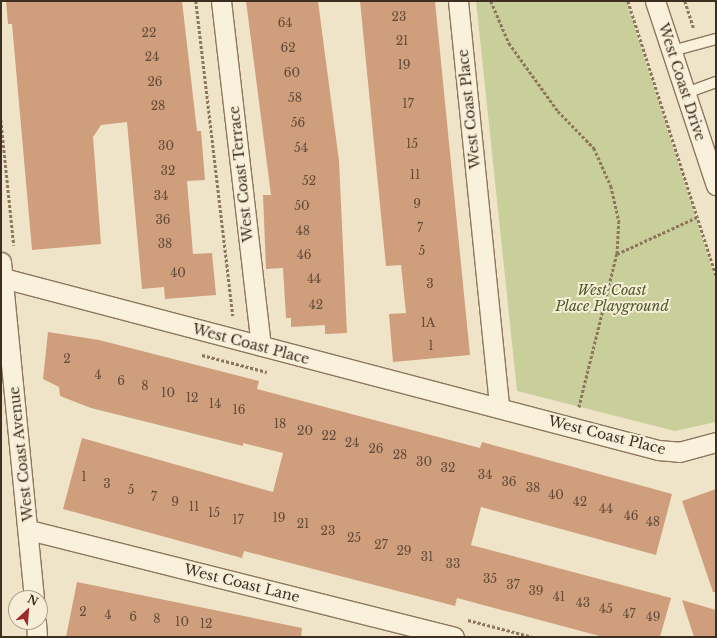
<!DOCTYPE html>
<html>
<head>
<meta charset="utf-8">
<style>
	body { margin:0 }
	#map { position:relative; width:717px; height:638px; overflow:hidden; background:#f0e4c8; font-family:"Libre Baskerville",serif }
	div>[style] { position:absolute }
	.green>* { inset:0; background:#c9cf9b }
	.building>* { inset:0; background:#cf9f7d }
	.path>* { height:2.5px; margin-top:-1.25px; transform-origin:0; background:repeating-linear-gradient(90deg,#8d765c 0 3px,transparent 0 5px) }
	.roads { filter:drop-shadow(1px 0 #8d765c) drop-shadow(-1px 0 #8d765c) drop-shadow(0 1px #8d765c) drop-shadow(0 -1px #8d765c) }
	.lane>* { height:10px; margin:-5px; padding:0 5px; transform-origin:5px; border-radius:5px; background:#faf1dc }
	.street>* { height:19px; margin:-9.5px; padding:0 9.5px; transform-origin:9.5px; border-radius:9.5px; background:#faf1dc }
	span { translate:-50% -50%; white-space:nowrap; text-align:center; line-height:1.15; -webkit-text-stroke:4px #f7eed8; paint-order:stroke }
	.number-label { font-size:12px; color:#624a37 }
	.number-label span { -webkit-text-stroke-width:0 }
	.street-label { font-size:14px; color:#3d2e20 }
	.park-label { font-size:14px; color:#4d5a26; font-style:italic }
	.frame { position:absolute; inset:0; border:2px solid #3d2e20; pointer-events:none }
	.north { position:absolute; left:8px; top:590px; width:40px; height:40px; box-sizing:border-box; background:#f7eed8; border:1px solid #ada18e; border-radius:50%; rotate:26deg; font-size:11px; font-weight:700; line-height:16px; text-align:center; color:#3d2e20 }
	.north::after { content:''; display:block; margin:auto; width:14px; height:18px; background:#9e2a2b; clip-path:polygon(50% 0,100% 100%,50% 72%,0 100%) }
</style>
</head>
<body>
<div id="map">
	<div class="green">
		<div style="clip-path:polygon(476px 1px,626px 1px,716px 281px,716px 422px,675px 431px,517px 391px)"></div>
	</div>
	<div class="building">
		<div style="clip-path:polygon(6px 1px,182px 1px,197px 131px,201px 131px,205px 180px,187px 181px,193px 254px,212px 253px,216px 295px,165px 299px,164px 287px,142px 289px,127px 122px,101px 125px,93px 137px,101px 244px,32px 250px,12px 24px,8px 24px)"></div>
		<div style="clip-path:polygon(246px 1px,318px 1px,339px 161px,347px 333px,325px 334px,325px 325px,291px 327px,291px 318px,286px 318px,283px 268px,266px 269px,263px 195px,271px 195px)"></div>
		<div style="clip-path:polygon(360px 1px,435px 1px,470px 355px,393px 362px,389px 314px,406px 313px,401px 265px,386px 266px)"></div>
		<div style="clip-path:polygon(48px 332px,99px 340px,259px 381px,257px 389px,480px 448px,482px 442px,672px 494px,656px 555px,481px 507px,471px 545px,671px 598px,660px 637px,603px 637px,457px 598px,455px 606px,244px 551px,242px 558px,63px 509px,82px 438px,273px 492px,283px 453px,243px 443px,243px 446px,91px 408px,60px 396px,59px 387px,43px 379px)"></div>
		<div style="clip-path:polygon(716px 489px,716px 592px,713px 592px,682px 501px)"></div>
		<div style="clip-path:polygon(77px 582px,302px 628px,301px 637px,66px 637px)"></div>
		<div style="clip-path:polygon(682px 600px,716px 610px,716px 637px,694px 637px)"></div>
	</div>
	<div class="path">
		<div style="left:196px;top:1px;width:317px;rotate:83.3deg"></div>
		<div style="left:491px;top:1px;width:46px;rotate:66.8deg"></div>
		<div style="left:509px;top:43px;width:84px;rotate:54.2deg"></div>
		<div style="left:558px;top:111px;width:52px;rotate:45.8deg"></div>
		<div style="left:594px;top:148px;width:42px;rotate:65.9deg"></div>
		<div style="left:611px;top:186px;width:36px;rotate:77deg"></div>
		<div style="left:619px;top:221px;width:33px;rotate:93deg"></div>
		<div style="left:617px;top:254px;width:159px;rotate:103.9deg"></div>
		<div style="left:628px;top:1px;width:288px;rotate:72.2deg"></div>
		<div style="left:685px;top:1px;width:28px;rotate:72deg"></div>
		<div style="left:1px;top:120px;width:126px;rotate:84.1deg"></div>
		<div style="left:617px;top:254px;width:88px;rotate:-24.8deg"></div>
		<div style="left:202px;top:355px;width:67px;rotate:14.7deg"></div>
		<div style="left:468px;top:620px;width:67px;rotate:14.7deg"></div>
	</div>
	<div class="roads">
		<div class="lane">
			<div style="left:672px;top:51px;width:46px;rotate:-15.3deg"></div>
			<div style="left:686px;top:93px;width:32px;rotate:-20deg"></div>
		</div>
		<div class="street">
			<div style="left:221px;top:1px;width:347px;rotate:83.4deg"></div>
			<div style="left:458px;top:1px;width:409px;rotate:84.2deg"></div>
			<div style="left:655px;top:1px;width:194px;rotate:71.7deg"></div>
			<div style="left:1px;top:262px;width:338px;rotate:84.4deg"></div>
			<div style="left:3px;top:278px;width:677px;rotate:14.71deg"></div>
			<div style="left:658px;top:450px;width:21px;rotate:5deg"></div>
			<div style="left:679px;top:452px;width:38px;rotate:-15deg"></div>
			<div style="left:29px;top:530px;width:438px;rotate:14.1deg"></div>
			<div style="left:36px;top:622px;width:15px;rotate:86deg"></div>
		</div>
	</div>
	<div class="number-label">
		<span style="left:399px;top:17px">23</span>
		<span style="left:285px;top:23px">64</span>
		<span style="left:149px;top:33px">22</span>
		<span style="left:402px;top:41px">21</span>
		<span style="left:288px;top:48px">62</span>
		<span style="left:152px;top:57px">24</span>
		<span style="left:404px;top:65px">19</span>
		<span style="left:292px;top:73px">60</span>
		<span style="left:155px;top:82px">26</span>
		<span style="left:295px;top:98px">58</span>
		<span style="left:408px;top:104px">17</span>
		<span style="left:158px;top:106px">28</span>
		<span style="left:298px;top:123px">56</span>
		<span style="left:412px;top:144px">15</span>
		<span style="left:166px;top:146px">30</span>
		<span style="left:301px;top:148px">54</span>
		<span style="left:168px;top:171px">32</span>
		<span style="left:415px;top:175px">11</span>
		<span style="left:309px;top:181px">52</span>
		<span style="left:161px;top:196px">34</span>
		<span style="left:417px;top:204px">9</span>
		<span style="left:302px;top:206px">50</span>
		<span style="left:163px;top:220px">36</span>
		<span style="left:420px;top:228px">7</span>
		<span style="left:303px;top:231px">48</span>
		<span style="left:165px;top:244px">38</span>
		<span style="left:422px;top:251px">5</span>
		<span style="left:304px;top:255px">46</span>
		<span style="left:178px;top:273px">40</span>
		<span style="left:314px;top:279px">44</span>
		<span style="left:430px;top:284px">3</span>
		<span style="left:316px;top:305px">42</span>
		<span style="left:428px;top:323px">1A</span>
		<span style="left:431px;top:346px">1</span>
		<span style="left:67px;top:359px">2</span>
		<span style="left:98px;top:375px">4</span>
		<span style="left:121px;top:381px">6</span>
		<span style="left:145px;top:386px">8</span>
		<span style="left:168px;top:393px">10</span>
		<span style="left:192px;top:398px">12</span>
		<span style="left:215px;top:404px">14</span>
		<span style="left:239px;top:410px">16</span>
		<span style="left:280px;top:424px">18</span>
		<span style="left:305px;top:431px">20</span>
		<span style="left:329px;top:436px">22</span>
		<span style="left:352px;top:443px">24</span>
		<span style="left:376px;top:449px">26</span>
		<span style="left:400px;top:455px">28</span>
		<span style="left:424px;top:462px">30</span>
		<span style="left:448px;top:468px">32</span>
		<span style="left:485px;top:475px">34</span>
		<span style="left:84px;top:477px">1</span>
		<span style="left:509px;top:482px">36</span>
		<span style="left:107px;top:484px">3</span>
		<span style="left:533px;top:488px">38</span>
		<span style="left:131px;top:490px">5</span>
		<span style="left:556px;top:495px">40</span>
		<span style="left:154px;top:497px">7</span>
		<span style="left:175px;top:502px">9</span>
		<span style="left:580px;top:502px">42</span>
		<span style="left:194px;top:507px">11</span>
		<span style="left:606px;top:509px">44</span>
		<span style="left:214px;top:513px">15</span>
		<span style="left:631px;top:516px">46</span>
		<span style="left:279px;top:518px">19</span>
		<span style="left:238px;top:520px">17</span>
		<span style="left:653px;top:522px">48</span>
		<span style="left:303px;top:524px">21</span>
		<span style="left:328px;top:531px">23</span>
		<span style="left:354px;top:538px">25</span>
		<span style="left:381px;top:545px">27</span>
		<span style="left:404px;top:551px">29</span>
		<span style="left:427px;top:557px">31</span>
		<span style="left:453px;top:564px">33</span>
		<span style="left:490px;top:579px">35</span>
		<span style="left:513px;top:585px">37</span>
		<span style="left:536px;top:591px">39</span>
		<span style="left:559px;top:597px">41</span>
		<span style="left:583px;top:603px">43</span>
		<span style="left:606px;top:609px">45</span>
		<span style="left:83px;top:612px">2</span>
		<span style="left:629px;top:614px">47</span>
		<span style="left:108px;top:615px">4</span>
		<span style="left:133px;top:617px">6</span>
		<span style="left:653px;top:617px">49</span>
		<span style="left:157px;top:619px">8</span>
		<span style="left:182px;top:622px">10</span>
		<span style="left:206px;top:624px">12</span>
	</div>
	<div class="street-label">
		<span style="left:682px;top:82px;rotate:72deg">West Coast Drive</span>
		<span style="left:469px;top:109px;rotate:-96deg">West Coast Place</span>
		<span style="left:241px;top:174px;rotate:-96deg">West Coast Terrace</span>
		<span style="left:251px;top:344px;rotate:15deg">West Coast Place</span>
		<span style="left:607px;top:435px;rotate:14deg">West Coast Place</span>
		<span style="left:21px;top:454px;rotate:-96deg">West Coast Avenue</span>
		<span style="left:242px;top:583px;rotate:14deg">West Coast Lane</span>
	</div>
	<div class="park-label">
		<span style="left:612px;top:298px">West Coast<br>Place Playground</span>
	</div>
	<div class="frame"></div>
	<div class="north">N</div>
</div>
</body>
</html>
